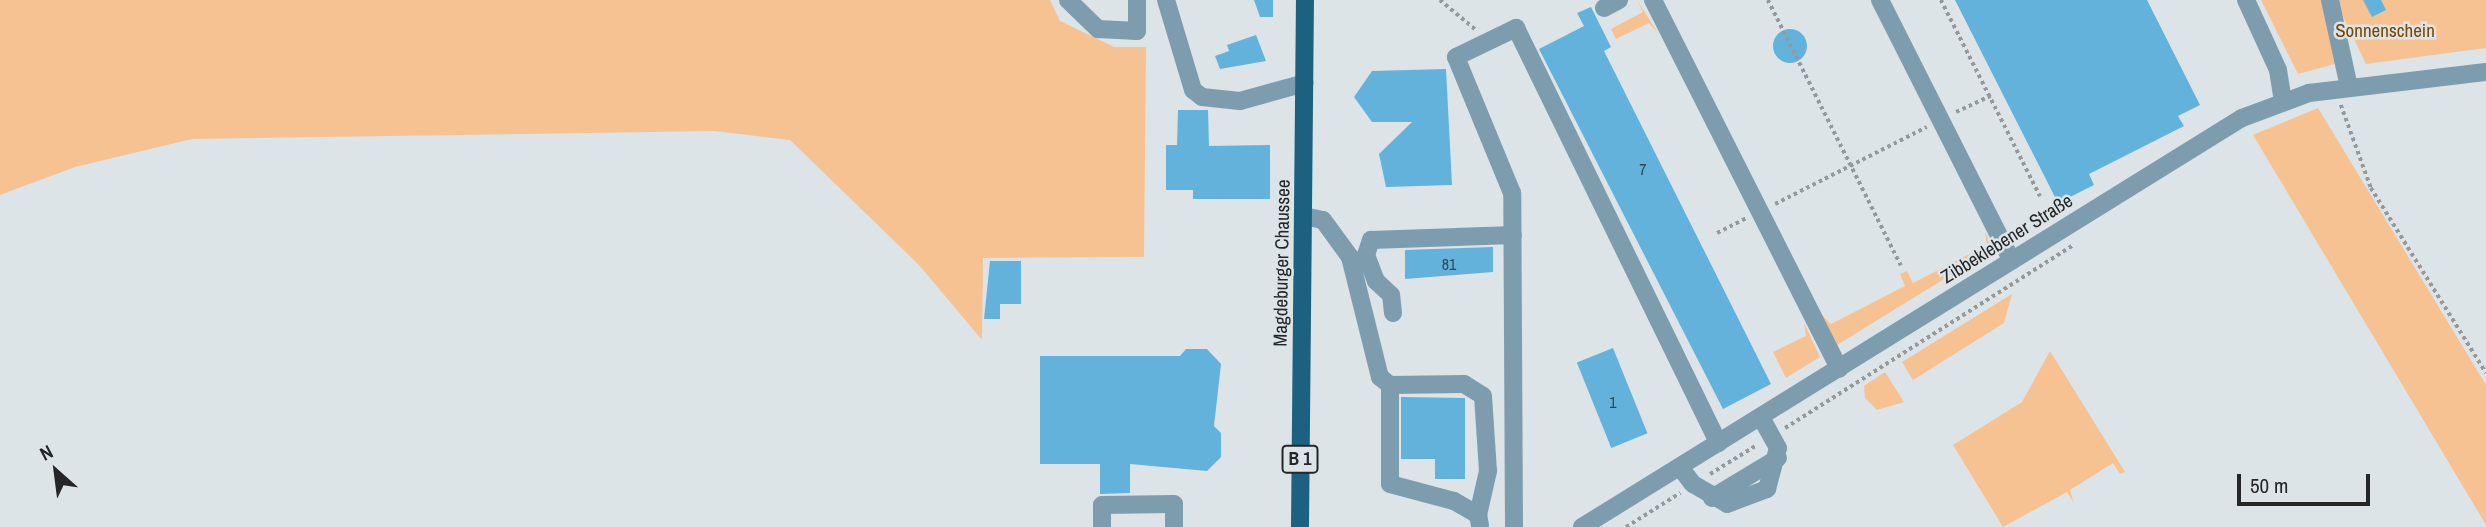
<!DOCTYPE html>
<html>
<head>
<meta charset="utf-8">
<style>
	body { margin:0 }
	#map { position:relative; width:2486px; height:527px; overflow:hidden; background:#dce4e8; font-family:"Archivo Narrow",sans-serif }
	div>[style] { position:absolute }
	.green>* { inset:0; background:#f7c291 }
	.building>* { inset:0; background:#63b2db; transform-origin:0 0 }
	.round { border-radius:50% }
	.path>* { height:3.5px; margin-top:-1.75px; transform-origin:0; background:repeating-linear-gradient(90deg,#94999c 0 3.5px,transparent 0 7px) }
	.minor>* { height:18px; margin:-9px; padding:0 9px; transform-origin:9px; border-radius:9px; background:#7d9dae }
	.major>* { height:18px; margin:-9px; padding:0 9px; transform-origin:9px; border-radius:9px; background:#1d6181 }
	span { translate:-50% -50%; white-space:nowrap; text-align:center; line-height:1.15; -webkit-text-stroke:5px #dce4e8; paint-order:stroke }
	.number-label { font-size:16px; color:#344955 }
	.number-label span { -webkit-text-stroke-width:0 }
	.shield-label span { padding:2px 5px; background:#dce4e8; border:2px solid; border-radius:5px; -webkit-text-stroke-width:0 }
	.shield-label { font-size:18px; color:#242628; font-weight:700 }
	.park-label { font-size:19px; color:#7c4600 }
	.street-label { font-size:19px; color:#242628 }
	.north { position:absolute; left:21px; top:436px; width:70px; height:70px; -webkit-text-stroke:5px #dce4e8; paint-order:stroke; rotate:332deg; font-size:19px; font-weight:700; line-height:28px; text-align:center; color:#242628 }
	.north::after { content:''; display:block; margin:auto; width:24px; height:32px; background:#242628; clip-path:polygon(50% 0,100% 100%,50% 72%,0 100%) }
	.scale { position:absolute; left:2237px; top:474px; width:133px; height:32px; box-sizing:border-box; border:4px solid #242628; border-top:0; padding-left:9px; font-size:21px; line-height:24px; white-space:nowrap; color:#242628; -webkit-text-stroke:5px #dce4e8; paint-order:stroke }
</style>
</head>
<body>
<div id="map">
	<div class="green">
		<div style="clip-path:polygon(0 0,1050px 0,1060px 21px,1114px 47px,1146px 47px,1144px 257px,983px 258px,982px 340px,919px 265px,790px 140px,715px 131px,192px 139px,75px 167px,0 195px)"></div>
		<div style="clip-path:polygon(1637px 0,1658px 33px,1649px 23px,1616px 39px,1611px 29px,1643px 12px)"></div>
		<div style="clip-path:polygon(2261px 0,2323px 0,2332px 18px,2335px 64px,2298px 74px)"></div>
		<div style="clip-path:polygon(2335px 0,2486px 0,2486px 48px,2366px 64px)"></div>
		<div style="clip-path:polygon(2318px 108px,2486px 385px,2486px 525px,2253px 135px)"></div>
		<div style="clip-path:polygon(1985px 232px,1993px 249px,1837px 345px,1821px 314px,1831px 324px,1905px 286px,1900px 274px,1907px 271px,1913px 283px,1987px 245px)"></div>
		<div style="clip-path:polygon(2012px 294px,2004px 323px,1913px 380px,1902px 362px)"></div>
		<div style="clip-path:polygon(1804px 323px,1820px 357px,1786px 378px,1773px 352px,1806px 336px)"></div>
		<div style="clip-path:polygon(2050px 351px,2125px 472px,2120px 474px,2113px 463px,2070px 490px,2074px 503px,2067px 492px,2003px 527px,1953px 445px,2022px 402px)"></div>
		<div style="clip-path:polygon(1885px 372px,1904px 402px,1877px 410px,1865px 398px,1864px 386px)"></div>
	</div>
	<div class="building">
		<div style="clip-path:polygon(1254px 0,1273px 0,1273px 17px,1260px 17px)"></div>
		<div style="clip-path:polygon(1955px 0,2147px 0,2200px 105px,2178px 116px,2184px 126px,2089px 174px,2094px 185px,2058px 203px)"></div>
		<div style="clip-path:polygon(2363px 0,2381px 0,2386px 10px,2372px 17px)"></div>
		<div style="clip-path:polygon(1591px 7px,1611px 47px,1604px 51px,1771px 384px,1723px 409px,1539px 49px,1584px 26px,1577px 13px)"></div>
		<div class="round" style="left:1773px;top:29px;width:34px;height:34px"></div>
		<div style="clip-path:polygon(1256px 35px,1266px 61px,1220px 69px,1215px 56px,1229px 51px,1227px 45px)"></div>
		<div style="clip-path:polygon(1446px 69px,1452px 185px,1386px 187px,1379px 154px,1412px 122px,1372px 122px,1354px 97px,1372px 71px)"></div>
		<div style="clip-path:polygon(1178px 110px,1208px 110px,1209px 146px,1270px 145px,1270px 199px,1193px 199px,1193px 190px,1166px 190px,1166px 145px,1177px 145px)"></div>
		<div style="clip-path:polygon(1493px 247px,1493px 272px,1405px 279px,1405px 250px)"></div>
		<div style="clip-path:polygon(990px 261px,1021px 261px,1021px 304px,1000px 304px,1000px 319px,984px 319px)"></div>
		<div style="left:1613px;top:348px;width:92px;height:39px;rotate:68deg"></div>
		<div style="clip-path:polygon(1186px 349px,1207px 349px,1221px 364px,1214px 426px,1221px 433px,1221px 457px,1207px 471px,1130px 464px,1130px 493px,1100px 494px,1100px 464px,1040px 464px,1040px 356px,1180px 356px)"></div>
		<div style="clip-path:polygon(1401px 397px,1465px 398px,1465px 479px,1435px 479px,1435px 459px,1401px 459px)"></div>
	</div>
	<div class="path">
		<div style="left:1440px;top:0;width:47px;rotate:39.8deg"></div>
		<div style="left:1768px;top:0;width:297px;rotate:63.4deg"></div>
		<div style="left:1941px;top:0;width:220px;rotate:63.2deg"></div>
		<div style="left:2341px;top:105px;width:88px;rotate:70.1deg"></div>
		<div style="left:2371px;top:188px;width:218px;rotate:58.1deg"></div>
		<div style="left:1956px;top:112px;width:38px;rotate:-25deg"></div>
		<div style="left:1775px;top:204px;width:170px;rotate:-26.9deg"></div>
		<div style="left:1717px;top:233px;width:33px;rotate:-27deg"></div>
		<div style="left:1785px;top:428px;width:341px;rotate:-32.4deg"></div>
		<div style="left:1710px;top:474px;width:55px;rotate:-31.7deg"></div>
		<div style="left:1626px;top:527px;width:64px;rotate:-32.2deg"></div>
	</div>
	<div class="minor">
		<div style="left:1068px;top:0;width:42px;rotate:44deg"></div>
		<div style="left:1098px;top:29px;width:39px;rotate:3deg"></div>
		<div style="left:1137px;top:31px;width:31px;rotate:-90deg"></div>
		<div style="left:1166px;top:0;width:94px;rotate:73.3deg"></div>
		<div style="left:1193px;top:90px;width:11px;rotate:38deg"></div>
		<div style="left:1202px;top:97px;width:38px;rotate:6deg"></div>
		<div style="left:1240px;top:101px;width:67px;rotate:-15.5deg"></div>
		<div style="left:1653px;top:0;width:413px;rotate:63.2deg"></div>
		<div style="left:1880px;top:0;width:292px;rotate:63.2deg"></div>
		<div style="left:2246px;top:0;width:77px;rotate:65.4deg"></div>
		<div style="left:2278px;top:70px;width:31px;rotate:81deg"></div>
		<div style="left:2330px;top:0;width:89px;rotate:77.7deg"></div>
		<div style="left:1604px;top:8px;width:17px;rotate:-28deg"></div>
		<div style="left:1304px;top:216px;width:19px;rotate:12deg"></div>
		<div style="left:1323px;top:220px;width:46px;rotate:53.9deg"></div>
		<div style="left:1350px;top:257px;width:124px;rotate:76deg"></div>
		<div style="left:1380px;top:377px;width:13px;rotate:39deg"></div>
		<div style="left:1390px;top:385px;width:74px;rotate:-0.8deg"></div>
		<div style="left:1464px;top:384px;width:22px;rotate:32deg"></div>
		<div style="left:1483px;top:396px;width:75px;rotate:86.2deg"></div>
		<div style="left:1488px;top:471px;width:45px;rotate:102.8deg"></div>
		<div style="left:1393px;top:313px;width:18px;rotate:-96deg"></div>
		<div style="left:1391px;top:295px;width:21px;rotate:-137deg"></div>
		<div style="left:1376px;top:281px;width:28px;rotate:-111deg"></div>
		<div style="left:1366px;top:255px;width:16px;rotate:-72deg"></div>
		<div style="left:1371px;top:240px;width:142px;rotate:-2deg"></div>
		<div style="left:1390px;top:385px;width:99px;rotate:90deg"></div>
		<div style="left:1390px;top:484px;width:66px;rotate:14.9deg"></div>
		<div style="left:1454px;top:501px;width:28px;rotate:30deg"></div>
		<div style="left:1478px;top:515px;width:10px;rotate:79deg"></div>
		<div style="left:1680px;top:467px;width:21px;rotate:53deg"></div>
		<div style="left:1693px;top:484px;width:39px;rotate:30deg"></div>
		<div style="left:1727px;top:504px;width:43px;rotate:-20.6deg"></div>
		<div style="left:1767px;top:489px;width:42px;rotate:-75deg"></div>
		<div style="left:1778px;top:448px;width:35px;rotate:-119deg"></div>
		<div style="left:1712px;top:498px;width:77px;rotate:-31.2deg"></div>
		<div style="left:1102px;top:527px;width:22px;rotate:-90deg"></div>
		<div style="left:1102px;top:505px;width:72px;rotate:-0.8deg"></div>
		<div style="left:1174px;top:504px;width:23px;rotate:90deg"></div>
		<div style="left:1514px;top:527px;width:334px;rotate:-90.3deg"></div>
		<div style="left:1512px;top:193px;width:147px;rotate:-112.4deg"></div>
		<div style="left:1456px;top:57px;width:67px;rotate:-25.8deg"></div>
		<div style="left:1516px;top:28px;width:462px;rotate:64deg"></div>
		<div style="left:1582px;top:527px;width:776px;rotate:-31.79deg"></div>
		<div style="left:2242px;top:118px;width:72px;rotate:-20.5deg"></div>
		<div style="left:2309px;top:93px;width:178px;rotate:-6.8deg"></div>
	</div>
	<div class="major">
		<div style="left:1300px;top:527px;width:527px;rotate:-89.46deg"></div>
	</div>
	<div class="number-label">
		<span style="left:1643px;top:169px">7</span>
		<span style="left:1449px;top:264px">81</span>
		<span style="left:1613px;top:402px">1</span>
	</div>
	<div class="shield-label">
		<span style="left:1300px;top:459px">B 1</span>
	</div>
	<div class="park-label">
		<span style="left:2385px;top:31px">Sonnenschein</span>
	</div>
	<div class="street-label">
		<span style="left:2007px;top:239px;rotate:-32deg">Zibbeklebener Straße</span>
		<span style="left:1282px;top:263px;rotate:-89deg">Magdeburger Chaussee</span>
	</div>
	<div class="north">N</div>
	<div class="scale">50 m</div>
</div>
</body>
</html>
